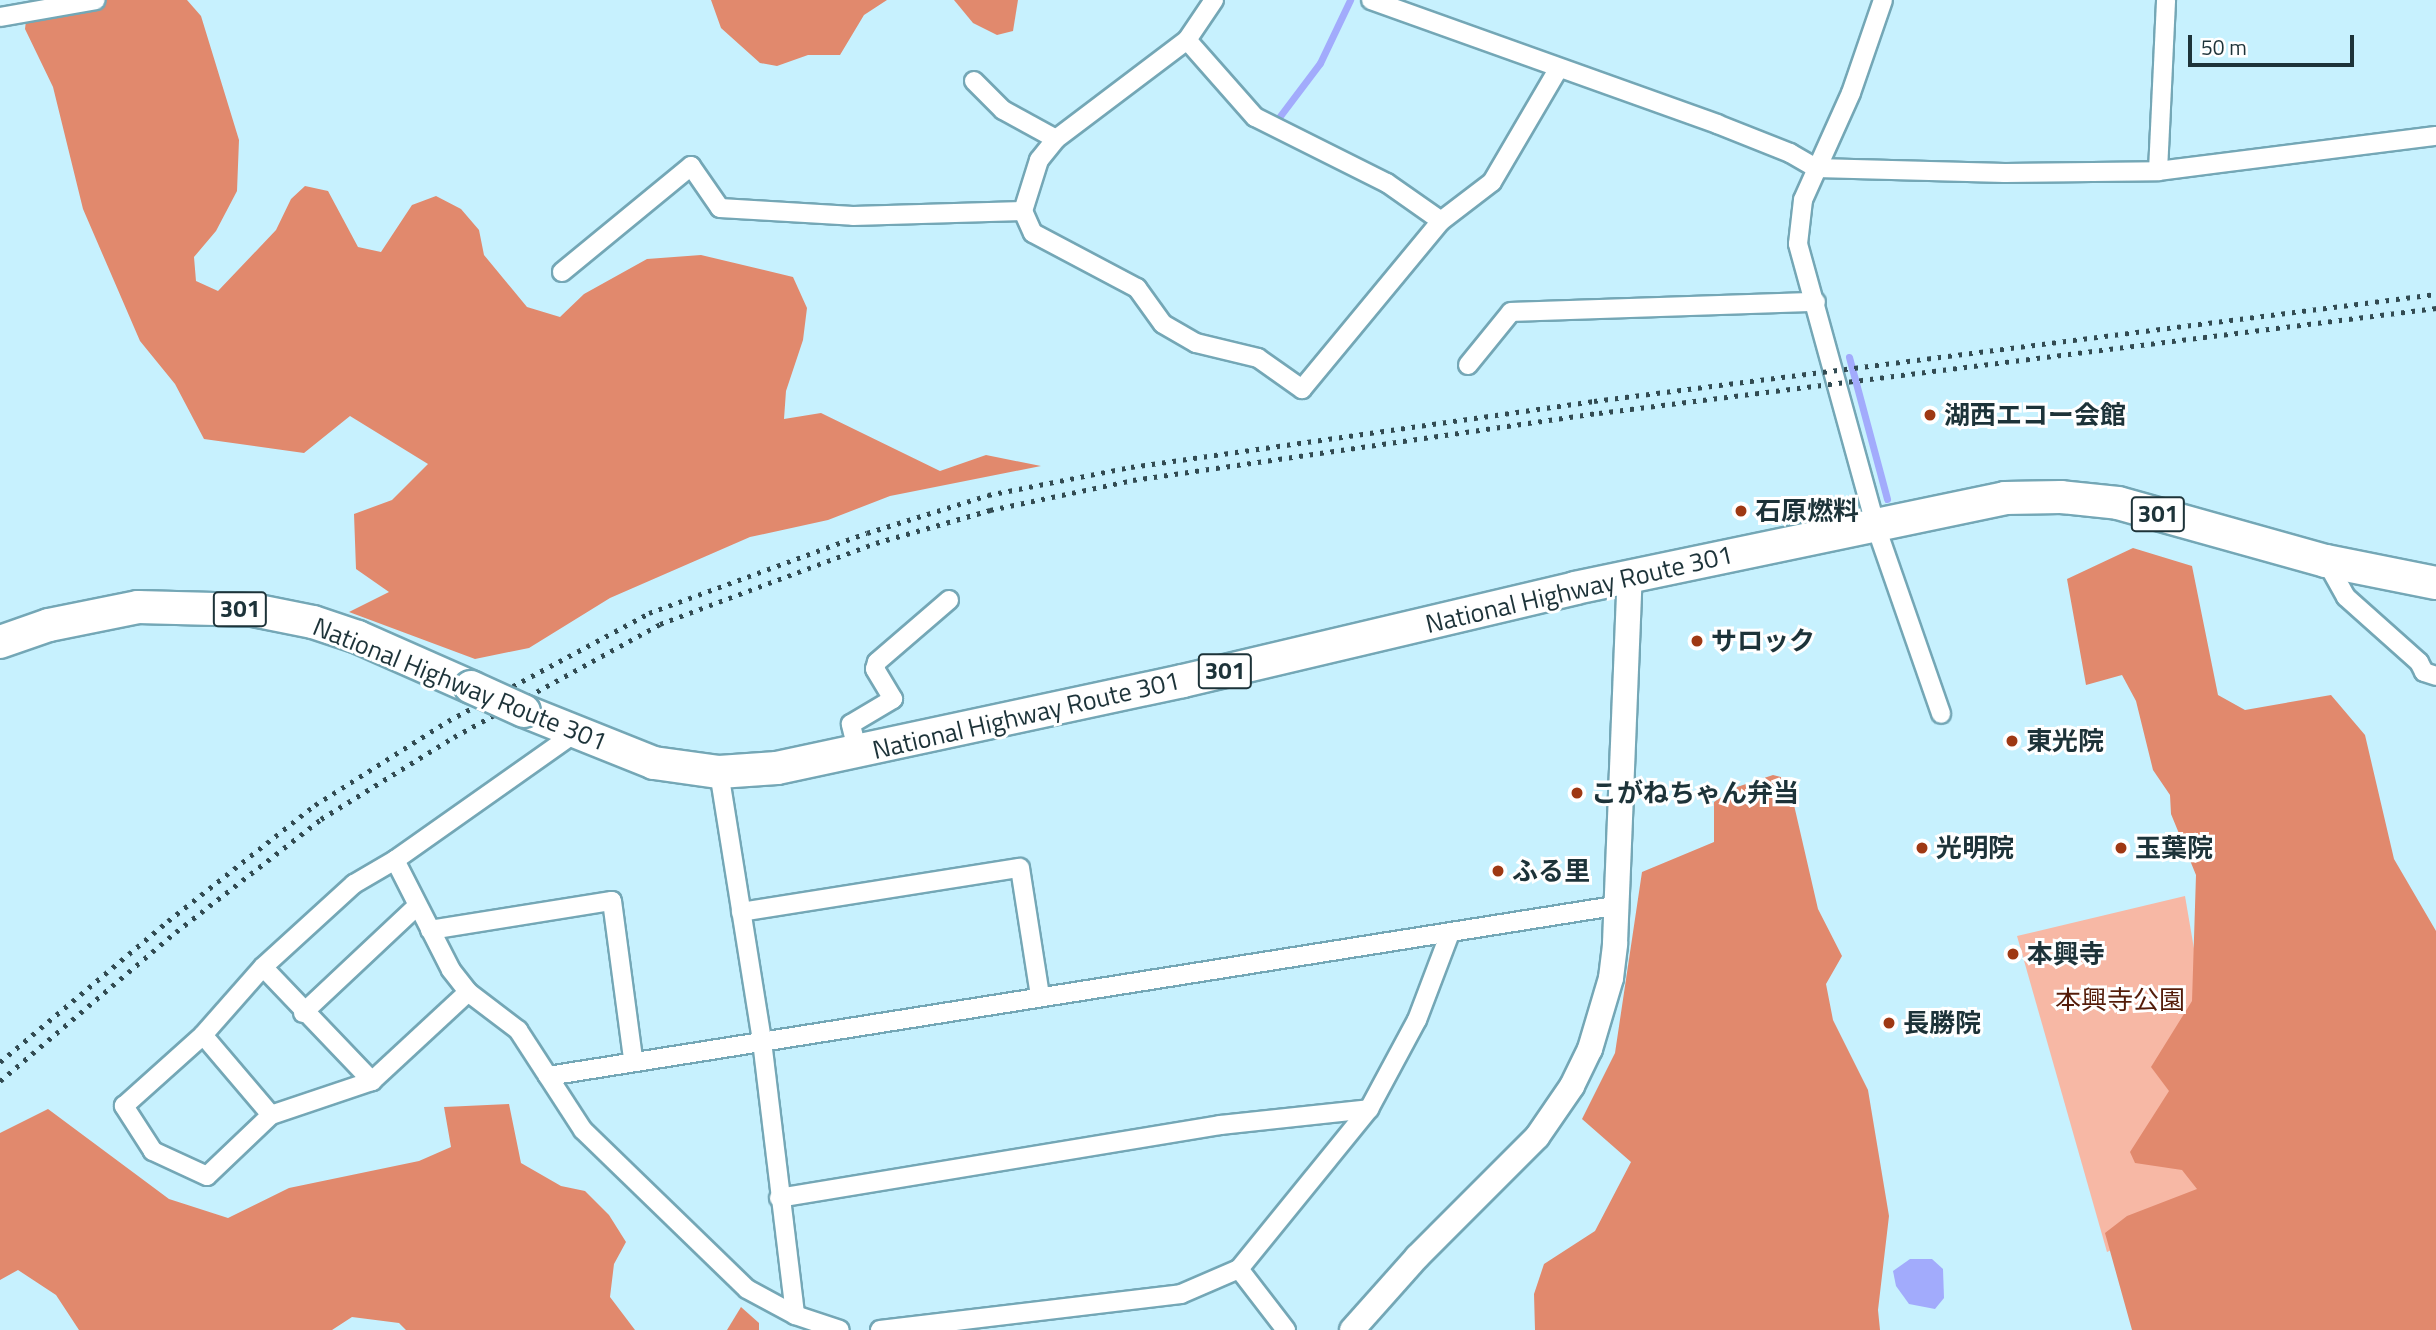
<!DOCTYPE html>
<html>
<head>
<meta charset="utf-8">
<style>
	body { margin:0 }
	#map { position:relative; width:2436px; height:1330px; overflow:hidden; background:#c7f1fe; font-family:"Titillium Web","Noto Sans JP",sans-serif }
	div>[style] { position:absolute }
	.green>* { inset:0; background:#f7b8a5 }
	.forest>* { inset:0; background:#e1896d }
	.water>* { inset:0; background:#a2abfc }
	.stream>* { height:7px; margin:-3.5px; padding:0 3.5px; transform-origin:3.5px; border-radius:3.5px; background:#a2abfc }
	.roads { filter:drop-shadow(2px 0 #74a7b6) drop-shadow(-2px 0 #74a7b6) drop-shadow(0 2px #74a7b6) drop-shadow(0 -2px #74a7b6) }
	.street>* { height:18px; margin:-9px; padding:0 9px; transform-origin:9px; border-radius:9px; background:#fff }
	.secondary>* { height:24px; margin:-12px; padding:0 12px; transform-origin:12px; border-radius:12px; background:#fff }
	.highway>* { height:32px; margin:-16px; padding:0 16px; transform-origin:16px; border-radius:16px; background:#fff }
	.rail>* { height:5px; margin-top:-2.5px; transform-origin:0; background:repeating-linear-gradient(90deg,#324b52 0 3.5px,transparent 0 10.5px) }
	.bridges { filter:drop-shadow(2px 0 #74a7b6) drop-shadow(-2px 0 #74a7b6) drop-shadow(0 2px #74a7b6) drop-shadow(0 -2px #74a7b6) }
	.highway-bridge>* { height:32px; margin:-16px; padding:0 16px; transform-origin:16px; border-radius:16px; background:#fff }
	.dots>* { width:19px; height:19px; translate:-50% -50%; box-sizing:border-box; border:4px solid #fff; border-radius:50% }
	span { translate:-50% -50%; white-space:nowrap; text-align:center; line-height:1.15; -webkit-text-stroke:6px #fff; paint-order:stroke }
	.shield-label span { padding:2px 5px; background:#fff; border:2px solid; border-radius:5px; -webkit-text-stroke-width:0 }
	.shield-label { font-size:24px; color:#1d3339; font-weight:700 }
	.poi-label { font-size:26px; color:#1d3339; font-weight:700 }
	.left { translate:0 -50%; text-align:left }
	.street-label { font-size:26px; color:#1d3339 }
	.park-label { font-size:26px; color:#541c09 }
	.scale { position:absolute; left:2188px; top:35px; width:166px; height:32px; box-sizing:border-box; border:4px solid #1d3339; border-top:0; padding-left:9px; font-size:21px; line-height:24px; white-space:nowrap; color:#1d3339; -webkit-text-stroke:5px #fff; paint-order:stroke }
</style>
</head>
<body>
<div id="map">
	<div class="green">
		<div style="clip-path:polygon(2185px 896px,2236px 1195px,2107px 1252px,2017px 936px)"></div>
	</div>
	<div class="forest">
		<div style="clip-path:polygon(96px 0,187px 0,201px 16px,239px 140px,237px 191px,216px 231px,194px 257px,196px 281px,218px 291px,276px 230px,291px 199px,305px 186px,328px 191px,358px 247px,381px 252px,412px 205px,436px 196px,461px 209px,479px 230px,484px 255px,527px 307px,560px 317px,584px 294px,647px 259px,701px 255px,793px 277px,807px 308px,803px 340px,786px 391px,784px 419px,821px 413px,940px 471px,986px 455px,1041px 466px,890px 496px,828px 520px,750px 537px,610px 598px,529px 648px,475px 659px,349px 612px,389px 592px,356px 569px,354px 514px,392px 500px,428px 464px,350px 416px,304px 453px,204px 439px,175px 384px,140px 341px,83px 209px,53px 87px,25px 29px,27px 12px)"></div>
		<div style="clip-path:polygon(711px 0,887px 0,864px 15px,840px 55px,808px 55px,777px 66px,760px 63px,721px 28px)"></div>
		<div style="clip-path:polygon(954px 0,1018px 0,1013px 31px,997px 35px,973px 23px)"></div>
		<div style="clip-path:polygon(2133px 548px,2192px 566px,2218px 695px,2245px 710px,2331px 695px,2365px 735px,2394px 859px,2436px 931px,2436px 1330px,2132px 1330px,2105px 1233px,2127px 1216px,2197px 1189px,2182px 1170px,2135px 1163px,2130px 1152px,2169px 1091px,2151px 1067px,2192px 1001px,2196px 875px,2171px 814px,2170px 795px,2153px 770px,2136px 701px,2122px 675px,2086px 685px,2067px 579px)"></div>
		<div style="clip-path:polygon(1773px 775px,1788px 779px,1818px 909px,1842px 956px,1826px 984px,1833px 1020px,1868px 1090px,1889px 1216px,1878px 1310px,1880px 1330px,1535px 1330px,1534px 1294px,1544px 1264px,1595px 1231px,1631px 1162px,1582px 1119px,1615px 1053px,1642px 872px,1714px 842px,1714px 802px,1737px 787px)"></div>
		<div style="clip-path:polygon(509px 1104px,521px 1163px,561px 1186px,585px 1191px,609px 1215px,626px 1242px,614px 1264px,610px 1297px,635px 1330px,406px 1330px,399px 1323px,352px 1317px,332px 1330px,79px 1330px,56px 1295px,18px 1270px,0 1280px,0 1133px,48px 1109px,169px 1199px,228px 1218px,289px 1188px,419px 1161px,451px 1147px,444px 1107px)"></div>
		<div style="clip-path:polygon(741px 1307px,759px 1323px,759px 1330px,727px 1330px)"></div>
	</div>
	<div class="water">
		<div style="clip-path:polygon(1910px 1259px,1932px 1259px,1943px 1269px,1944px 1298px,1935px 1309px,1909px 1304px,1896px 1286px,1893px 1271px)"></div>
	</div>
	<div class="stream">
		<div style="left:1277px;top:120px;width:71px;rotate:-53deg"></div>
		<div style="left:1320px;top:63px;width:70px;rotate:-64.5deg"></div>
		<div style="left:1849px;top:357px;width:147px;rotate:75deg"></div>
	</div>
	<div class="roads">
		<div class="street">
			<div style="left:1214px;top:0;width:48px;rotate:124deg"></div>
			<div style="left:1187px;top:40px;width:164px;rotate:142.9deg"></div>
			<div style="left:1056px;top:139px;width:27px;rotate:129deg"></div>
			<div style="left:1039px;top:160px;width:53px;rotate:107.4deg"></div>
			<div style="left:1023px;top:211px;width:24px;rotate:66deg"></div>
			<div style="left:1033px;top:233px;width:118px;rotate:27.9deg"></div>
			<div style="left:1137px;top:288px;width:44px;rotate:54.2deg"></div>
			<div style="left:1163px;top:324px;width:38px;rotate:30deg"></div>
			<div style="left:1196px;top:343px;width:64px;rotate:13.6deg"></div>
			<div style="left:1258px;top:358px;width:54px;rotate:35.2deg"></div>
			<div style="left:1302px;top:389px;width:218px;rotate:-50.4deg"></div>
			<div style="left:1441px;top:221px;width:64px;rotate:-37.4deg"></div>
			<div style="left:1492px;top:182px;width:132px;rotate:-59.6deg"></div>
			<div style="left:1371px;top:0;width:368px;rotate:19.7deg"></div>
			<div style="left:1717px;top:124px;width:79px;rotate:21.7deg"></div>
			<div style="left:1790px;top:153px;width:30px;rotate:30deg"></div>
			<div style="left:1816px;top:168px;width:189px;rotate:1.5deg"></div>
			<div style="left:2005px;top:173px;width:153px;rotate:-0.7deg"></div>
			<div style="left:2158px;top:171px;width:280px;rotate:-7.2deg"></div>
			<div style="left:1883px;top:0;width:98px;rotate:109deg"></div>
			<div style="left:1851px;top:93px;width:117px;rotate:114.2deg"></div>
			<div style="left:1803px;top:200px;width:44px;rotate:96.5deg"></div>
			<div style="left:1798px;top:244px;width:290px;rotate:74.6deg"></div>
			<div style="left:1875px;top:524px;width:201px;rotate:70.8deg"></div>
			<div style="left:0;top:17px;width:97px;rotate:-10deg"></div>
			<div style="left:1187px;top:40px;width:103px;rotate:48.6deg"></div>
			<div style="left:1255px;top:117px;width:148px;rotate:26.6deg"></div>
			<div style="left:1387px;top:183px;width:66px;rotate:35.1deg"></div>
			<div style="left:974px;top:81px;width:41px;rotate:45deg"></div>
			<div style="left:1003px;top:110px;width:60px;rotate:28.7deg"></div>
			<div style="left:2158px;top:171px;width:171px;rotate:-87.3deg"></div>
			<div style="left:562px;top:272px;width:167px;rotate:-39.4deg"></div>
			<div style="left:691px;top:166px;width:51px;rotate:55.4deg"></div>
			<div style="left:720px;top:208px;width:133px;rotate:3.4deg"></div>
			<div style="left:853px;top:216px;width:170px;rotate:-1.7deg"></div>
			<div style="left:1468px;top:365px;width:68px;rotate:-50.9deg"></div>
			<div style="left:1511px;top:312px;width:305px;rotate:-1.9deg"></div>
			<div style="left:2326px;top:561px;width:41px;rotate:60.9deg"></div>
			<div style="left:2346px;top:597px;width:98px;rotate:41.7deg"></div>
			<div style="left:2419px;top:662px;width:11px;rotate:63deg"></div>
			<div style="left:2424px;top:672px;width:13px;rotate:18deg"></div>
			<div style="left:575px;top:733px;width:220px;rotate:144.8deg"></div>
			<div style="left:395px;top:860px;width:123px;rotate:63deg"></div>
			<div style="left:451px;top:970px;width:28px;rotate:52deg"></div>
			<div style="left:468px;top:992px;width:63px;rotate:37.2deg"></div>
			<div style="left:518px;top:1030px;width:119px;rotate:57deg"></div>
			<div style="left:583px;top:1130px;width:228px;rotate:44.1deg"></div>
			<div style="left:747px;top:1289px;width:55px;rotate:28.4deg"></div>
			<div style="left:795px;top:1315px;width:47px;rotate:18.4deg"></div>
			<div style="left:858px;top:753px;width:30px;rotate:-104deg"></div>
			<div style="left:851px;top:724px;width:49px;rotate:-30.8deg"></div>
			<div style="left:893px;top:699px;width:35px;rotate:-121deg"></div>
			<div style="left:875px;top:669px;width:7px;rotate:-74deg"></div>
			<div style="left:877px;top:662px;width:95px;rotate:-40.7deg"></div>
			<div style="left:719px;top:772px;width:272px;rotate:80.9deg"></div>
			<div style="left:762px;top:1041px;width:276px;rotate:83.1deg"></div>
			<div style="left:741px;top:912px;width:282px;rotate:-9deg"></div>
			<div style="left:1020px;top:868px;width:130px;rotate:81.1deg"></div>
			<div style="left:430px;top:930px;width:184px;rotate:-9.1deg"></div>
			<div style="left:612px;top:901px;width:159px;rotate:82.4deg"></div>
			<div style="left:263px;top:967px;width:158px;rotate:46.3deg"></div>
			<div style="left:303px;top:1013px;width:156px;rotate:-43.2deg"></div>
			<div style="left:203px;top:1035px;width:105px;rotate:49.6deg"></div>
			<div style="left:271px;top:1115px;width:88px;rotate:136.4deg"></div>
			<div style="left:207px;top:1176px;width:60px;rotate:-155.2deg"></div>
			<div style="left:153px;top:1151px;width:54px;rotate:-122.8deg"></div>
			<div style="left:124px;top:1106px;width:106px;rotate:-41.9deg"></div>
			<div style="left:203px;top:1035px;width:91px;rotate:-48.6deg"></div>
			<div style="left:263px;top:967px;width:123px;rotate:-42.4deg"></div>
			<div style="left:354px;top:884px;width:48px;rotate:-30.3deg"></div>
			<div style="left:548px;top:1076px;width:1079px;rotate:-9.06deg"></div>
			<div style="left:271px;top:1115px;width:107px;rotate:-18.6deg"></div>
			<div style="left:372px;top:1081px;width:131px;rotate:-42.8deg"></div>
			<div style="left:779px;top:1198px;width:447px;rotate:-9.4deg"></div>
			<div style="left:1220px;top:1125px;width:150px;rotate:-6.1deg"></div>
			<div style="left:1239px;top:1269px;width:77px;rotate:52.4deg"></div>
			<div style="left:880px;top:1330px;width:303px;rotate:-6.8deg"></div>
			<div style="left:1181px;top:1294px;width:63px;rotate:-23.3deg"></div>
			<div style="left:1239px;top:1269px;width:206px;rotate:-50.9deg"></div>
			<div style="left:1369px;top:1109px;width:101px;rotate:-61.7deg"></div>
			<div style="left:1417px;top:1020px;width:93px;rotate:-69.2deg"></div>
		</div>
		<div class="secondary">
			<div style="left:1352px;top:1330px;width:98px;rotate:-48.3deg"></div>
			<div style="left:1417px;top:1257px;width:170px;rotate:-45deg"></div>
			<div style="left:1537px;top:1137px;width:62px;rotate:-55.5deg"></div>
			<div style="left:1572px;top:1086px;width:41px;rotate:-64.1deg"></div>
			<div style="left:1590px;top:1049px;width:74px;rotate:-73.5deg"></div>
			<div style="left:1611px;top:978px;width:35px;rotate:-83deg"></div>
			<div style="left:1615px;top:943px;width:367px;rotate:-87.7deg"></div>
		</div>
		<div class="highway">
			<div style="left:0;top:642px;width:52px;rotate:-19.1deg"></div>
			<div style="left:49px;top:625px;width:91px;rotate:-11.4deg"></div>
			<div style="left:138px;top:607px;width:115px;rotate:1.5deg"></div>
			<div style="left:253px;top:610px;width:61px;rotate:11.3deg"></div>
			<div style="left:313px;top:622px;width:47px;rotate:18.4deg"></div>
			<div style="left:358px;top:637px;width:124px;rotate:23.9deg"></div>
			<div style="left:524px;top:711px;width:140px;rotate:21.8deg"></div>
			<div style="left:654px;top:763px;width:66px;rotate:7.9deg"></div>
			<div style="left:719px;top:772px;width:58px;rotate:-3.9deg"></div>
			<div style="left:777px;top:768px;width:415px;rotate:-12.1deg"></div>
			<div style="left:1183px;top:681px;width:403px;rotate:-13.3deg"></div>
			<div style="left:1575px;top:588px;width:439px;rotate:-11.8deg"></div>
			<div style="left:2005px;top:498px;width:56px;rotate:-1deg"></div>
			<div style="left:2061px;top:497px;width:57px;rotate:6deg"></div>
			<div style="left:2118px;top:503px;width:216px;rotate:15.6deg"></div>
			<div style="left:2326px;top:561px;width:112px;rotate:11.3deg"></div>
		</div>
	</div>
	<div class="rail">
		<div style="left:0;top:1062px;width:219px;rotate:-40deg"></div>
		<div style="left:168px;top:921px;width:187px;rotate:-38.3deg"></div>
		<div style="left:315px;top:805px;width:157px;rotate:-32.3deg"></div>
		<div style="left:448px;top:721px;width:228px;rotate:-28.2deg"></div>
		<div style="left:649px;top:613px;width:232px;rotate:-20.2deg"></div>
		<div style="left:867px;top:533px;width:127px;rotate:-17.4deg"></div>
		<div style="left:988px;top:495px;width:146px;rotate:-11.1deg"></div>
		<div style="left:1131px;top:467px;width:468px;rotate:-8.1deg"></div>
		<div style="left:1594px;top:401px;width:849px;rotate:-7.24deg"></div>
		<div style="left:0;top:1081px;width:231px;rotate:-40.3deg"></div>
		<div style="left:176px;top:932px;width:184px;rotate:-37.9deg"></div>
		<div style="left:321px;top:819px;width:156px;rotate:-31.7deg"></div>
		<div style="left:454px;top:737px;width:235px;rotate:-28.7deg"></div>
		<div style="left:660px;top:624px;width:231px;rotate:-20.6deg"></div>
		<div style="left:876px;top:543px;width:119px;rotate:-16.1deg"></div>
		<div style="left:990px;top:510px;width:146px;rotate:-11.8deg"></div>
		<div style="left:1133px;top:480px;width:471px;rotate:-8.2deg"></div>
		<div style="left:1599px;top:413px;width:844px;rotate:-7.15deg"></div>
	</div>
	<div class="bridges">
		<div class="highway-bridge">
			<div style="left:471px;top:687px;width:58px;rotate:24.4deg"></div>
		</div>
	</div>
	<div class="dots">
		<div style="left:1930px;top:415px;background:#9e3813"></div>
		<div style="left:1741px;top:511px;background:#9e3813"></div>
		<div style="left:1697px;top:641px;background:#9e3813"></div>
		<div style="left:2012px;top:741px;background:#9e3813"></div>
		<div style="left:1577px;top:793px;background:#9e3813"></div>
		<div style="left:1922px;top:848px;background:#9e3813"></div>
		<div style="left:2121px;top:848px;background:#9e3813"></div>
		<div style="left:1498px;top:871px;background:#9e3813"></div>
		<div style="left:2013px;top:954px;background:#9e3813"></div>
		<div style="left:1889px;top:1023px;background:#9e3813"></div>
	</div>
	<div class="shield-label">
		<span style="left:2158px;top:514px">301</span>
		<span style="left:240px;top:609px">301</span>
		<span style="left:1225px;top:671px">301</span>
	</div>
	<div class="poi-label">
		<span class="left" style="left:1944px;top:415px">湖西エコー会館</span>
		<span class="left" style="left:1755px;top:511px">石原燃料</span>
		<span class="left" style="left:1711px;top:641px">サロック</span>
		<span class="left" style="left:2026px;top:741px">東光院</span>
		<span class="left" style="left:1591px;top:793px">こがねちゃん弁当</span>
		<span class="left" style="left:1936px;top:848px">光明院</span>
		<span class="left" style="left:2135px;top:848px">玉葉院</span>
		<span class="left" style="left:1512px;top:871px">ふる里</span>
		<span class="left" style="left:2027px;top:954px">本興寺</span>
		<span class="left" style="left:1903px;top:1023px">長勝院</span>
	</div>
	<div class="street-label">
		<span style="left:1579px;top:589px;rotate:-13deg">National Highway Route 301</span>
		<span style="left:460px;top:684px;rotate:22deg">National Highway Route 301</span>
		<span style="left:1026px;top:715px;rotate:-13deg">National Highway Route 301</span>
	</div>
	<div class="park-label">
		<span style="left:2120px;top:1000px">本興寺公園</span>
	</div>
	<div class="scale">50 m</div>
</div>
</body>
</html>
